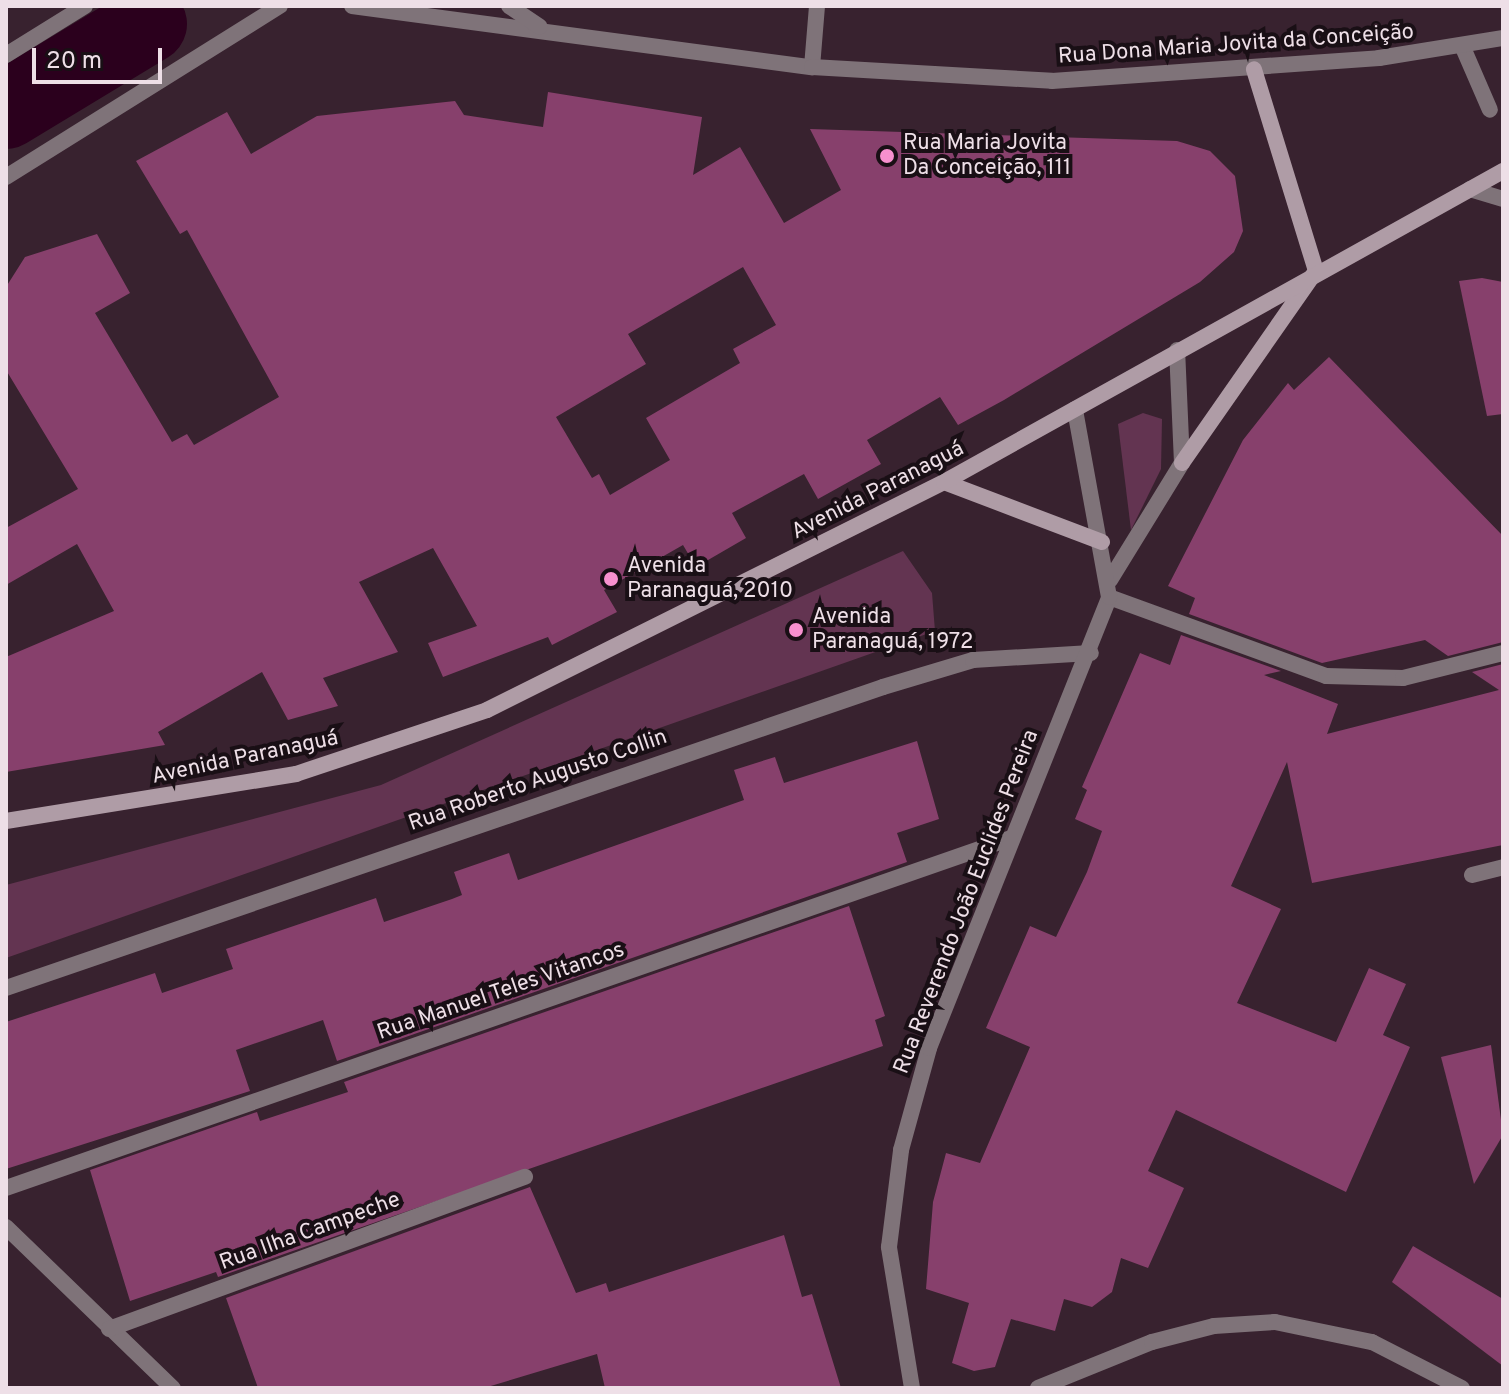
<!DOCTYPE html>
<html>
<head>
<meta charset="utf-8">
<style>
	body { margin:0 }
	#map { position:relative; width:1509px; height:1394px; overflow:hidden; background:#38222f; font-family:Overpass,sans-serif }
	div>[style] { position:absolute }
	.green>* { inset:0; background:#633451 }
	.river>* { height:78px; margin:-39px; padding:0 39px; transform-origin:39px; border-radius:39px; background:#2b001d }
	.building>* { inset:0; background:#87406c }
	.service>* { height:16px; margin:-8px; padding:0 8px; transform-origin:8px; border-radius:8px; background:#7f7379 }
	.minor>* { height:16px; margin:-8px; padding:0 8px; transform-origin:8px; border-radius:8px; background:#7f7379 }
	.tertiary>* { height:16px; margin:-8px; padding:0 8px; transform-origin:8px; border-radius:8px; background:#7f7379 }
	.secondary>* { height:16px; margin:-8px; padding:0 8px; transform-origin:8px; border-radius:8px; background:#af9ca6 }
	.dots>* { width:22px; height:22px; translate:-50% -50%; box-sizing:border-box; border:4px solid #190f15; border-radius:50% }
	span { translate:-50% -50%; white-space:nowrap; text-align:center; line-height:1.15; -webkit-text-stroke:8px #190f15; paint-order:stroke }
	.street-label { font-size:22px; color:#eedfe7 }
	.poi-label { font-size:22px; color:#eedfe7 }
	.left { translate:0 -50%; text-align:left }
	.frame { position:absolute; inset:0; border:8px solid #eedfe7; pointer-events:none }
	.scale { position:absolute; left:32px; top:48px; width:130px; height:36px; box-sizing:border-box; border:4px solid #eedfe7; border-top:0; padding-left:10px; font-size:24px; line-height:28px; white-space:nowrap; color:#eedfe7; -webkit-text-stroke:6px #190f15; paint-order:stroke }
</style>
</head>
<body>
<div id="map">
	<div class="green">
		<div style="clip-path:polygon(1143px 413px,1162px 419px,1161px 469px,1131px 530px,1118px 424px)"></div>
		<div style="clip-path:polygon(903px 551px,932px 593px,935px 631px,6px 958px,6px 885px,381px 785px)"></div>
	</div>
	<div class="river">
		<div style="left:6px;top:110px;width:166px;rotate:-31.2deg"></div>
	</div>
	<div class="building">
		<div style="clip-path:polygon(evenodd,548px 92px,702px 117px,693px 175px,740px 147px,784px 223px,841px 190px,810px 129px,1177px 141px,1210px 151px,1235px 176px,1243px 231px,1234px 252px,1200px 282px,1004px 400px,958px 425px,940px 397px,867px 440px,881px 464px,818px 499px,804px 474px,732px 513px,746px 538px,696px 567px,683px 545px,604px 590px,617px 612px,552px 645px,548px 637px,443px 677px,428px 643px,477px 626px,433px 548px,359px 582px,398px 652px,323px 678px,338px 706px,288px 720px,262px 672px,158px 732px,165px 745px,6px 772px,6px 657px,114px 611px,77px 544px,6px 585px,6px 528px,78px 489px,6px 370px,6px 287px,25px 257px,97px 234px,130px 293px,95px 313px,172px 442px,187px 434px,194px 445px,279px 397px,187px 230px,180px 234px,136px 161px,227px 112px,251px 154px,317px 116px,455px 101px,464px 115px,543px 127px,548px 92px,743px 267px,776px 325px,733px 349px,740px 363px,646px 418px,670px 460px,610px 495px,599px 474px,592px 478px,556px 417px,646px 364px,628px 334px,743px 267px)"></div>
		<div style="clip-path:polygon(1482px 278px,1503px 282px,1503px 414px,1487px 416px,1459px 281px)"></div>
		<div style="clip-path:polygon(1329px 357px,1503px 536px,1503px 642px,1448px 656px,1425px 640px,1322px 663px,1189px 614px,1195px 598px,1168px 586px,1243px 440px,1288px 383px,1294px 390px)"></div>
		<div style="clip-path:polygon(1181px 635px,1281px 671px,1264px 675px,1338px 704px,1327px 734px,1499px 690px,1472px 672px,1503px 664px,1503px 845px,1312px 883px,1287px 762px,1231px 886px,1281px 909px,1237px 1003px,1336px 1042px,1369px 968px,1406px 984px,1383px 1035px,1410px 1047px,1346px 1192px,1176px 1110px,1148px 1171px,1184px 1188px,1148px 1268px,1121px 1258px,1112px 1292px,1092px 1307px,1064px 1299px,1055px 1331px,1011px 1319px,995px 1367px,974px 1371px,952px 1363px,969px 1303px,926px 1289px,933px 1202px,946px 1153px,980px 1163px,1030px 1047px,986px 1028px,1030px 926px,1056px 937px,1087px 872px,1102px 831px,1075px 819px,1087px 790px,1082px 787px,1140px 653px,1170px 665px)"></div>
		<div style="clip-path:polygon(917px 741px,939px 819px,897px 833px,907px 862px,337px 1061px,323px 1020px,236px 1050px,250px 1091px,6px 1169px,6px 1022px,155px 973px,162px 993px,233px 969px,226px 949px,376px 898px,384px 922px,452px 899px,462px 895px,454px 872px,509px 853px,518px 880px,744px 800px,734px 770px,775px 757px,784px 783px)"></div>
		<div style="clip-path:polygon(849px 906px,885px 1016px,875px 1020px,883px 1046px,218px 1277px,216px 1272px,130px 1301px,90px 1170px,257px 1112px,260px 1121px,348px 1092px,344px 1082px)"></div>
		<div style="clip-path:polygon(1491px 1045px,1503px 1135px,1474px 1184px,1441px 1057px)"></div>
		<div style="clip-path:polygon(530px 1187px,576px 1293px,606px 1283px,609px 1292px,784px 1235px,802px 1297px,812px 1294px,841px 1388px,605px 1388px,597px 1354px,484px 1388px,258px 1388px,226px 1298px)"></div>
		<div style="clip-path:polygon(1413px 1246px,1503px 1299px,1503px 1366px,1392px 1282px)"></div>
	</div>
	<div class="service">
		<div style="left:1464px;top:50px;width:65px;rotate:66.6deg"></div>
		<div style="left:812px;top:67px;width:61px;rotate:-85.3deg"></div>
	</div>
	<div class="minor">
		<div style="left:1470px;top:189px;width:34px;rotate:17deg"></div>
		<div style="left:1110px;top:580px;width:137px;rotate:-58.4deg"></div>
		<div style="left:1182px;top:463px;width:113px;rotate:-92.5deg"></div>
		<div style="left:1109px;top:597px;width:231px;rotate:20deg"></div>
		<div style="left:1326px;top:676px;width:77px;rotate:1.5deg"></div>
		<div style="left:1403px;top:678px;width:103px;rotate:-14deg"></div>
		<div style="left:1472px;top:875px;width:32px;rotate:-14deg"></div>
		<div style="left:6px;top:988px;width:927px;rotate:-18.94deg"></div>
		<div style="left:883px;top:687px;width:94px;rotate:-16.7deg"></div>
		<div style="left:973px;top:660px;width:118px;rotate:-3.4deg"></div>
		<div style="left:6px;top:1188px;width:1064px;rotate:-19.2deg"></div>
		<div style="left:6px;top:1227px;width:232px;rotate:44deg"></div>
		<div style="left:109px;top:1329px;width:443px;rotate:-20.1deg"></div>
		<div style="left:912px;top:1388px;width:143px;rotate:-99.3deg"></div>
		<div style="left:889px;top:1247px;width:98px;rotate:-82.9deg"></div>
		<div style="left:901px;top:1150px;width:106px;rotate:-74.6deg"></div>
		<div style="left:929px;top:1048px;width:486px;rotate:-68.2deg"></div>
		<div style="left:1109px;top:597px;width:191px;rotate:-100.3deg"></div>
		<div style="left:1038px;top:1388px;width:123px;rotate:-22deg"></div>
		<div style="left:1152px;top:1342px;width:64px;rotate:-14.5deg"></div>
		<div style="left:1214px;top:1326px;width:61px;rotate:-3.8deg"></div>
		<div style="left:1275px;top:1322px;width:99px;rotate:11.7deg"></div>
		<div style="left:1372px;top:1342px;width:101px;rotate:27.1deg"></div>
	</div>
	<div class="tertiary">
		<div style="left:352px;top:6px;width:464px;rotate:7.6deg"></div>
		<div style="left:812px;top:67px;width:240px;rotate:3.3deg"></div>
		<div style="left:1052px;top:81px;width:328px;rotate:-4deg"></div>
		<div style="left:1379px;top:58px;width:126px;rotate:-9.2deg"></div>
		<div style="left:509px;top:6px;width:37px;rotate:34deg"></div>
		<div style="left:6px;top:55px;width:93px;rotate:-31.8deg"></div>
		<div style="left:6px;top:177px;width:323px;rotate:-32deg"></div>
	</div>
	<div class="secondary">
		<div style="left:1182px;top:463px;width:234px;rotate:-55.1deg"></div>
		<div style="left:1316px;top:271px;width:211px;rotate:-107.1deg"></div>
		<div style="left:944px;top:482px;width:169px;rotate:20.8deg"></div>
		<div style="left:6px;top:821px;width:294px;rotate:-9.2deg"></div>
		<div style="left:296px;top:774px;width:201px;rotate:-18.5deg"></div>
		<div style="left:487px;top:710px;width:511px;rotate:-26.51deg"></div>
		<div style="left:944px;top:482px;width:640px;rotate:-29.09deg"></div>
	</div>
	<div class="dots">
		<div style="left:887px;top:156px;background:#f790ce"></div>
		<div style="left:611px;top:579px;background:#f790ce"></div>
		<div style="left:796px;top:630px;background:#f790ce"></div>
	</div>
	<div class="street-label">
		<span style="left:1236px;top:45px;rotate:-4deg">Rua Dona Maria Jovita da Conceição</span>
		<span style="left:878px;top:491px;rotate:-27deg">Avenida Paranaguá</span>
		<span style="left:245px;top:758px;rotate:-12deg">Avenida Paranaguá</span>
		<span style="left:538px;top:781px;rotate:-19deg">Rua Roberto Augusto Collin</span>
		<span style="left:967px;top:902px;rotate:-69deg">Rua Reverendo João Euclides Pereira</span>
		<span style="left:501px;top:992px;rotate:-19deg">Rua Manuel Teles Vitancos</span>
		<span style="left:310px;top:1232px;rotate:-20deg">Rua Ilha Campeche</span>
	</div>
	<div class="poi-label">
		<span class="left" style="left:903px;top:156px">Rua Maria Jovita<br>Da Conceição, 111</span>
		<span class="left" style="left:627px;top:579px">Avenida<br>Paranaguá, 2010</span>
		<span class="left" style="left:812px;top:630px">Avenida<br>Paranaguá, 1972</span>
	</div>
	<div class="frame"></div>
	<div class="scale">20 m</div>
</div>
</body>
</html>
